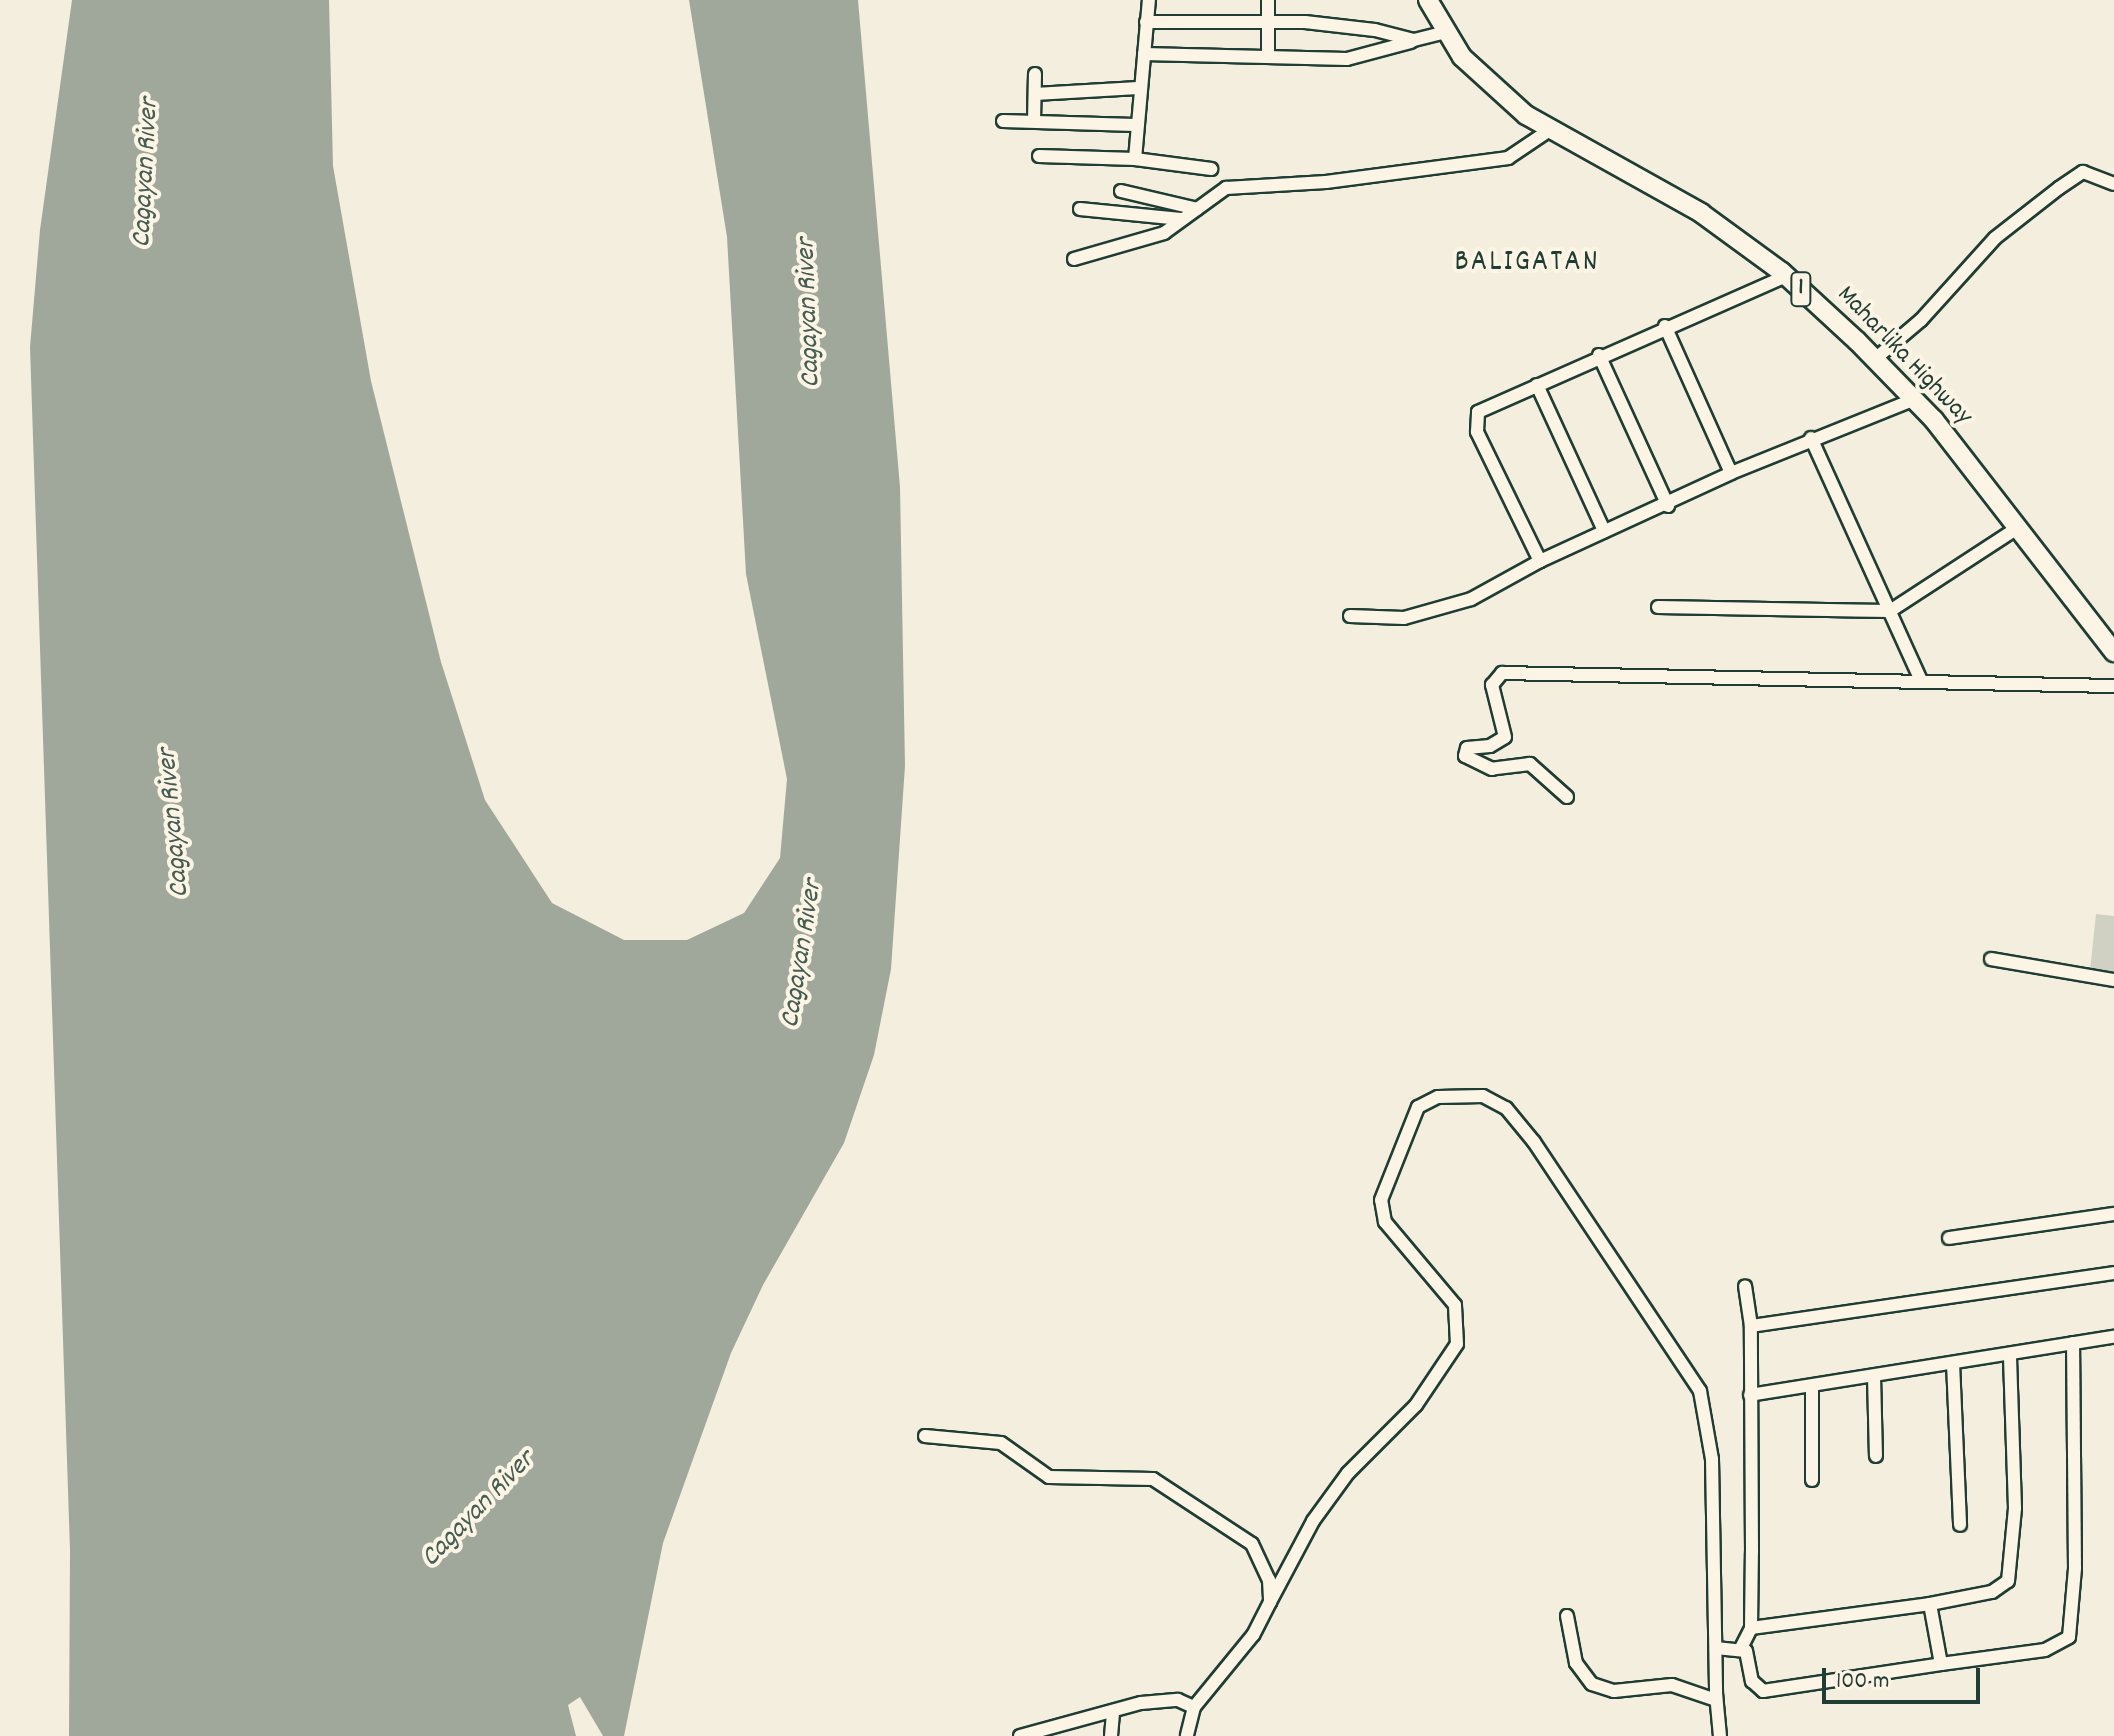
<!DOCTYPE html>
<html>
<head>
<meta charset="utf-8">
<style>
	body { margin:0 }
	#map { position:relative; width:2114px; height:1736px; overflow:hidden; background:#f3eede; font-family:Dekko,sans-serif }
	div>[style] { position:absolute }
	.green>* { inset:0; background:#d0d1c2 }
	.water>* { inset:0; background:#a0a89b }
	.roads { filter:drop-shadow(2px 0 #1f3d34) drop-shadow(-2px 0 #1f3d34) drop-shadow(0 2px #1f3d34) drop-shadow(0 -2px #1f3d34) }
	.minor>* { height:12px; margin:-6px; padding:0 6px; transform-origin:6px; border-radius:6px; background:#fcf5e5 }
	.highway>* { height:18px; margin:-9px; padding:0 9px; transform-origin:9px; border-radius:9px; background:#fcf5e5 }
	span { translate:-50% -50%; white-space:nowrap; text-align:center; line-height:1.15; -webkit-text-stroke:8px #fcf5e5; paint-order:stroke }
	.shield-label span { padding:2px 6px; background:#fcf5e5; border:2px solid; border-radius:6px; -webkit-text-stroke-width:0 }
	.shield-label { font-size:24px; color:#1f3d34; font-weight:700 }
	.street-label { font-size:26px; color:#1f3d34 }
	.water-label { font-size:28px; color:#465d53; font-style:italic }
	.quarter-label { font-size:30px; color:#1f3d34; letter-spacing:2px }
	.scale { position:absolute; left:1822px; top:1668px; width:158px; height:36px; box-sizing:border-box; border:4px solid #1f3d34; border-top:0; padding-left:10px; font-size:24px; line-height:28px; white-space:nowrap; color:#1f3d34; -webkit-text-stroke:6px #fcf5e5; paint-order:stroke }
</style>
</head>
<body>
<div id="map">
	<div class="green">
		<div style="clip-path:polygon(2096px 914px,2114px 916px,2114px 974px,2090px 971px)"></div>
	</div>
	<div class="water">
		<div style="clip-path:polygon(72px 0,329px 0,333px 166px,371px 381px,441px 662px,485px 800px,552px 903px,624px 940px,687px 940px,744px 913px,780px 858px,787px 779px,746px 574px,727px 237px,689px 0,858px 0,900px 487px,905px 766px,891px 969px,874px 1055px,844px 1143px,763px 1285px,731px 1353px,663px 1543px,624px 1736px,603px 1736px,580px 1697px,568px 1705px,576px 1736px,69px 1736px,70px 1550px,30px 347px,40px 230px)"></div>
	</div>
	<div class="roads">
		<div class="minor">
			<div style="left:1146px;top:22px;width:159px"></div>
			<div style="left:1305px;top:22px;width:70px;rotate:6.5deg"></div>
			<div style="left:1375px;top:30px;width:40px;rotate:14.4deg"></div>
			<div style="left:1414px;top:40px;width:32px;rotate:-14deg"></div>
			<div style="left:1144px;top:54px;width:203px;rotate:1.4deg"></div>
			<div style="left:1347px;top:59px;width:66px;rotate:-14.9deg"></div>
			<div style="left:1268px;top:55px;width:55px;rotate:-90deg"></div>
			<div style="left:1035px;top:94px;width:103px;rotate:-3.3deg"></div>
			<div style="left:1003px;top:121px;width:132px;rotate:1.7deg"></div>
			<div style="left:1034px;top:121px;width:47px;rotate:-88.8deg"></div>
			<div style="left:1039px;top:156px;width:96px;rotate:1.8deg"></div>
			<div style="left:1135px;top:159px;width:77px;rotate:7.5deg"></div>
			<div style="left:1135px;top:159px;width:160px;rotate:-85deg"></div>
			<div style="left:1121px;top:191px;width:78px;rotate:13.3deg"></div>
			<div style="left:1080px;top:209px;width:101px;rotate:5.7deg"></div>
			<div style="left:1074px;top:259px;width:94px;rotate:-16.1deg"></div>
			<div style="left:1164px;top:233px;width:77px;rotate:-36deg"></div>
			<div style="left:1226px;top:188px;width:100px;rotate:-3.4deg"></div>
			<div style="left:1326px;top:182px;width:184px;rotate:-7.5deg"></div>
			<div style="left:1508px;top:158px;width:48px;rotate:-34deg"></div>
			<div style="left:1665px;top:326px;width:161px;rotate:65.8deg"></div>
			<div style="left:1599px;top:355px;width:166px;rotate:65.4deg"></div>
			<div style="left:1875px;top:359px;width:60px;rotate:-40.3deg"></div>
			<div style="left:1921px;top:320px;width:110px;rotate:-47.9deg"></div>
			<div style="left:1995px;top:238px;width:81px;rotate:-38deg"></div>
			<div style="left:2059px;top:188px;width:29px;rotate:-34deg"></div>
			<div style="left:2083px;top:172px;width:33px;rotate:21deg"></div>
			<div style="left:1537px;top:385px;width:161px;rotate:65.3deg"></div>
			<div style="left:1811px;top:438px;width:266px;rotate:65.6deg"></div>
			<div style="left:1540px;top:561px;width:144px;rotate:-116deg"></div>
			<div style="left:1477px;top:432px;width:20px;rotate:-87deg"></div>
			<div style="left:1478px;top:412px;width:338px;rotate:-23.8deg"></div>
			<div style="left:1658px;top:607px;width:232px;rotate:1deg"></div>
			<div style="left:1890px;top:611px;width:154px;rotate:-33.1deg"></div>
			<div style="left:1350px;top:616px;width:54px;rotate:2.1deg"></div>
			<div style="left:1404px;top:618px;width:70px;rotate:-15.8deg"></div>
			<div style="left:1471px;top:599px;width:79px;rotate:-28.8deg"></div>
			<div style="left:1540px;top:561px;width:210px;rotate:-24.7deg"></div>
			<div style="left:1731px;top:473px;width:198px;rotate:-21.9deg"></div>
			<div style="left:1567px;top:797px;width:50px;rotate:-138.3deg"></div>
			<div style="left:1530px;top:764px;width:38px;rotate:173deg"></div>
			<div style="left:1492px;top:769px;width:30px;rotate:-154deg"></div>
			<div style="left:1465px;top:756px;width:8px;rotate:-76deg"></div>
			<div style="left:1467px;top:748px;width:23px;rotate:-5deg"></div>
			<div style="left:1490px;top:746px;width:17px;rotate:-31deg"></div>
			<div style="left:1505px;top:737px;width:54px;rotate:-104deg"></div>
			<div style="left:1492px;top:685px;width:16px;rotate:-50deg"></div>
			<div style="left:1502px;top:673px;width:612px;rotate:1.22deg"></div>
			<div style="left:1991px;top:959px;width:125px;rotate:9.7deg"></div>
			<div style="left:1949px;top:1238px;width:167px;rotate:-8.3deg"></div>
			<div style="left:1751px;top:1326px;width:367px;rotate:-8.3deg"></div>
			<div style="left:1953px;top:1363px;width:162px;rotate:87.5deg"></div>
			<div style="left:1874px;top:1376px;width:80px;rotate:88.6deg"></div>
			<div style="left:1812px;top:1386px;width:94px;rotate:90deg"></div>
			<div style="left:1750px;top:1395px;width:369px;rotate:-9.1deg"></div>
			<div style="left:925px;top:1436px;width:76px;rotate:5.3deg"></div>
			<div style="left:1001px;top:1443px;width:59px;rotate:35.3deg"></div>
			<div style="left:1049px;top:1477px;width:104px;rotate:1.1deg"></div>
			<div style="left:1153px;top:1479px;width:118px;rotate:33.3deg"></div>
			<div style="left:1252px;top:1544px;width:40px;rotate:65deg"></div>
			<div style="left:1269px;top:1580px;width:22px;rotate:87deg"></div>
			<div style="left:1270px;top:1602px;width:37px;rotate:117deg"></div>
			<div style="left:1253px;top:1635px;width:93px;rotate:129.3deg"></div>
			<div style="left:1194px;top:1707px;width:30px;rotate:104deg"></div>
			<div style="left:1270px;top:1602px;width:92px;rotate:-62deg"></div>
			<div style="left:1313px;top:1521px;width:59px;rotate:-53.9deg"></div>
			<div style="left:1348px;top:1473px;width:96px;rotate:-45deg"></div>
			<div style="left:1416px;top:1405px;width:73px;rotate:-56.1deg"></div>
			<div style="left:1457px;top:1344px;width:39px;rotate:-93deg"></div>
			<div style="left:1455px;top:1305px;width:109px;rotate:-130.1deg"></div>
			<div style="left:1385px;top:1222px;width:22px;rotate:-100deg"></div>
			<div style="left:1381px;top:1200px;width:100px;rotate:-68.3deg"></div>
			<div style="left:1418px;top:1107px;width:22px;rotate:-27deg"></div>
			<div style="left:1438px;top:1097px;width:45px;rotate:-1.3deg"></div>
			<div style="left:1483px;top:1096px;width:26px;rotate:28deg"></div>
			<div style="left:1506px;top:1108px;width:44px;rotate:50.5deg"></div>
			<div style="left:1534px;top:1142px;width:299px;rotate:56.3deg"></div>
			<div style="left:1700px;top:1391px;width:69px;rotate:80deg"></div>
			<div style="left:1712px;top:1459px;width:241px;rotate:89deg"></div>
			<div style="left:1567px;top:1616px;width:48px;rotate:79.2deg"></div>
			<div style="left:1576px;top:1663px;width:26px;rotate:53deg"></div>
			<div style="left:1592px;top:1684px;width:23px;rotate:18deg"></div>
			<div style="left:1614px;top:1691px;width:58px;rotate:-5.9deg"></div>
			<div style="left:1672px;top:1685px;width:46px;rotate:18.8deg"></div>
			<div style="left:1716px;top:1700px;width:6px;rotate:-90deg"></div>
			<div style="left:1716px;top:1694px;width:42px;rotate:84.6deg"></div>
			<div style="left:1751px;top:1628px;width:181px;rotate:-7.6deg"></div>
			<div style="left:1716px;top:1648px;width:30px;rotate:6deg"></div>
			<div style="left:1746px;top:1651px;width:31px;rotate:79deg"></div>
			<div style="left:1752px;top:1681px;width:15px;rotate:42deg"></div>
			<div style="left:1763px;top:1691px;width:180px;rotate:-8.6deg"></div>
			<div style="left:1941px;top:1664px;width:61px;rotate:-100.4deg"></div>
			<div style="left:1930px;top:1604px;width:63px;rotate:-11deg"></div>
			<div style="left:1992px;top:1592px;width:19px;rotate:-35deg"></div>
			<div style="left:2008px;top:1581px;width:73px;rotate:-84.5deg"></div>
			<div style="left:2015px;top:1508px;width:153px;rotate:-91.9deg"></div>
			<div style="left:1741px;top:1648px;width:22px;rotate:-63deg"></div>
			<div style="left:1751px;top:1628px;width:77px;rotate:-89.3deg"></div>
			<div style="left:1752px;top:1551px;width:225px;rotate:-90.3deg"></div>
			<div style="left:1751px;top:1326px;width:40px;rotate:-98.5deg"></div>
			<div style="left:1941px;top:1664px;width:105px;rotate:-7.7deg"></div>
			<div style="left:2045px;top:1650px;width:27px;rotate:-28deg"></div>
			<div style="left:2069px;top:1637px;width:69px;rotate:-85deg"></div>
			<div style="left:2075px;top:1568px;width:225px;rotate:-90.5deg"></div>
			<div style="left:1020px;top:1736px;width:125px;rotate:-15.3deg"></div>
			<div style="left:1141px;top:1703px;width:37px;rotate:-5deg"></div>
			<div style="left:1178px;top:1700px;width:17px;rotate:24deg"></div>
			<div style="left:1111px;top:1736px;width:25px;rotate:-85deg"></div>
		</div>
		<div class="highway">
			<div style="left:1428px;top:0;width:66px;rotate:59.2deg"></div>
			<div style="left:1462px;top:57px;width:86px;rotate:42.2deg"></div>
			<div style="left:1526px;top:115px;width:201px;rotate:29.2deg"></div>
			<div style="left:1701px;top:213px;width:100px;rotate:36.1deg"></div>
			<div style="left:1782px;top:272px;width:102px;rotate:42.6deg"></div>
			<div style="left:1857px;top:341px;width:110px;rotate:45.7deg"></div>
			<div style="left:1934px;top:420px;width:294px;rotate:52.2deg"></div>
		</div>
	</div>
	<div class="shield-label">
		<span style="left:1801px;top:289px">1</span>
	</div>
	<div class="street-label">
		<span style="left:1904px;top:356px;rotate:46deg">Maharlika Highway</span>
	</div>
	<div class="water-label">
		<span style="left:147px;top:173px;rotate:-87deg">Cagayan River</span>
		<span style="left:810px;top:313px;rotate:-92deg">Cagayan River</span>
		<span style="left:175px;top:823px;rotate:-95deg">Cagayan River</span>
		<span style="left:803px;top:954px;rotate:-81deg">Cagayan River</span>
		<span style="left:479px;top:1510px;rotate:-46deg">Cagayan River</span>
	</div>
	<div class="quarter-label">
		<span style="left:1527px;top:264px">BALIGATAN</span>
	</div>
	<div class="scale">100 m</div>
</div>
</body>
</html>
